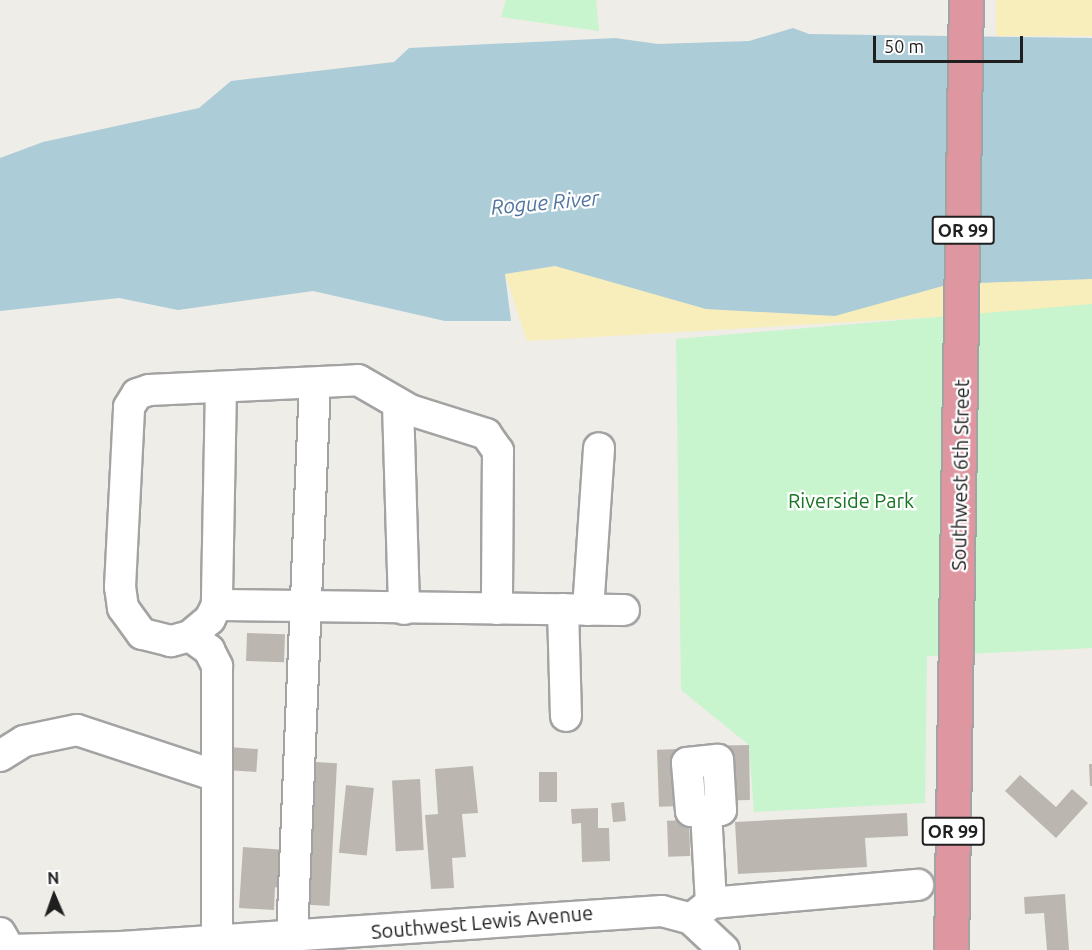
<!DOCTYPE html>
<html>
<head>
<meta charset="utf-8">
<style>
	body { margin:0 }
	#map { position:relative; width:1092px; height:950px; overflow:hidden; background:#efede7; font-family:Ubuntu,sans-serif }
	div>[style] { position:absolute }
	.sand>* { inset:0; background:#f8eebc; transform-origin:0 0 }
	.park>* { inset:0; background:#c8f4ce }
	.water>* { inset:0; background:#acccd8 }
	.building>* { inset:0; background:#bcb6b0; transform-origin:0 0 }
	.roads { filter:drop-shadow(2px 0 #a3a3a3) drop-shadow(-2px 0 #a3a3a3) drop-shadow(0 2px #a3a3a3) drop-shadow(0 -2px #a3a3a3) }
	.minor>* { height:30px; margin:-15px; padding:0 15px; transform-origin:15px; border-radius:15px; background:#fff }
	.highway>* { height:33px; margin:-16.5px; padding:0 16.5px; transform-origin:16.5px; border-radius:16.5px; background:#de96a1 }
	span { translate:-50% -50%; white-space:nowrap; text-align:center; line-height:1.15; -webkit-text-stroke:4.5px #fff; paint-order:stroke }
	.shield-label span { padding:2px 4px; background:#fff; border:2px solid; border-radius:4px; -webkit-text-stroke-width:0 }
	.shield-label { font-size:18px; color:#1f1f1f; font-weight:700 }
	.street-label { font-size:20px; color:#1f1f1f }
	.park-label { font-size:20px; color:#177422 }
	.water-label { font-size:21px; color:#52759f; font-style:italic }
	.north { position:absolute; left:24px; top:866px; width:60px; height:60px; -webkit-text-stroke:4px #fff; paint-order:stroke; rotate:358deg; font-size:16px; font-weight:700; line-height:24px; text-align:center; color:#1f1f1f }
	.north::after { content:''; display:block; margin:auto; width:21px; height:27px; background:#1f1f1f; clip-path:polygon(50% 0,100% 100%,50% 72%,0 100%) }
	.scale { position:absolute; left:873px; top:36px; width:150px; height:27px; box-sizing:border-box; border:3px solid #1f1f1f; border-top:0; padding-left:8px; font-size:18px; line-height:21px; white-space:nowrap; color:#1f1f1f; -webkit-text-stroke:4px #fff; paint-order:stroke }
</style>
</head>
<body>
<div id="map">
	<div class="sand">
		<div style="left:996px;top:0;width:96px;height:36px"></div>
		<div style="clip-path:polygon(555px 266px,950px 284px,1092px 277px,1092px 308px,527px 341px,505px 274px)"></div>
	</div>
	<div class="park">
		<div style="clip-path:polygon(506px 0,596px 0,599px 31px,501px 17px)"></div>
		<div style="clip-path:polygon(1092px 304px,1092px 648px,927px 656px,925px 803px,754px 812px,749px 745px,681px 690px,676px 339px)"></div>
	</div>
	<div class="water">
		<div style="clip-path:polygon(793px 28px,809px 34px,1092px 38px,1092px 279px,950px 284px,835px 316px,706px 309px,555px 266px,505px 274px,511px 321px,445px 321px,313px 291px,178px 310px,119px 298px,0 311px,0 158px,43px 142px,199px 108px,231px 81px,394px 62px,409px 48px,615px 38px,658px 44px,749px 41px)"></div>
	</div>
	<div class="building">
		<div style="left:247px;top:633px;width:38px;height:28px;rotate:2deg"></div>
		<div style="left:749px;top:745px;width:55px;height:23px;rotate:89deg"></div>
		<div style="left:228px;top:747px;width:30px;height:23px;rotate:4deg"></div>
		<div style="left:679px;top:749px;width:57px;height:22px;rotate:88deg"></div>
		<div style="left:315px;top:762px;width:22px;height:143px;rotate:3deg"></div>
		<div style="clip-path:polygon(1089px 764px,1092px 764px,1092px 786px,1090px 786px)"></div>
		<div style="clip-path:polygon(473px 766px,478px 813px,462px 814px,466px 857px,452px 858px,454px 888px,431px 889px,425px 815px,438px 814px,435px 769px)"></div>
		<div style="left:539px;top:772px;width:18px;height:30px"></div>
		<div style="clip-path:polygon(1020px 775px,1056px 807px,1072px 789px,1088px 803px,1056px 838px,1005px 791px)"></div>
		<div style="left:420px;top:779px;width:71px;height:28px;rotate:87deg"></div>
		<div style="left:346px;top:785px;width:28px;height:68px;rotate:6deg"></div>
		<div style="left:624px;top:802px;width:19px;height:13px;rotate:84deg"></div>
		<div style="clip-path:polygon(598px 808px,598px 828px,609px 828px,610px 861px,582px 862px,581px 823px,572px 824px,571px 809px)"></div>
		<div style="clip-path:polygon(907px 813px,908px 836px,865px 838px,867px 867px,738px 874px,735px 822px)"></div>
		<div style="left:689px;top:820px;width:36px;height:22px;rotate:88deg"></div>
		<div style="clip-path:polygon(243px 847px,286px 850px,283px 890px,275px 887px,274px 910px,239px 908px)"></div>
		<div style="clip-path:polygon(1065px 894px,1069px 950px,1047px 950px,1044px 913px,1025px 914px,1024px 897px)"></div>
	</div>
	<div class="roads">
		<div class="minor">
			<div style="left:221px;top:387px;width:218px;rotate:91.1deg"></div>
			<div style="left:217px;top:605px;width:16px;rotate:117deg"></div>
			<div style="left:210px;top:619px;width:26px;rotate:140deg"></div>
			<div style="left:190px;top:636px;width:20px;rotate:165deg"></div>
			<div style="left:171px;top:641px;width:30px;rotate:-166deg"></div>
			<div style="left:142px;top:634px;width:32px;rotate:-126deg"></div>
			<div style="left:123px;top:608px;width:21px;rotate:-98deg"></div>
			<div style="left:120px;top:587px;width:180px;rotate:-87.1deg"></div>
			<div style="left:129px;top:407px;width:15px;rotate:-58deg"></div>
			<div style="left:137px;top:394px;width:13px;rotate:-18deg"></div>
			<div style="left:149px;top:390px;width:209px;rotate:-2.7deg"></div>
			<div style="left:358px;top:380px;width:60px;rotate:30deg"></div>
			<div style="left:410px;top:410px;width:80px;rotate:17.5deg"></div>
			<div style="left:486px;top:434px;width:21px;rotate:55deg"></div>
			<div style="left:498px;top:451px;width:158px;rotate:90.4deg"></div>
			<div style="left:398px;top:404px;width:205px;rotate:88.3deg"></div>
			<div style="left:217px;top:605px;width:407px;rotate:0.7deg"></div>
			<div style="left:563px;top:609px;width:107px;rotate:88.4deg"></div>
			<div style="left:588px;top:610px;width:162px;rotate:-86.1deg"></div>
			<div style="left:190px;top:636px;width:24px;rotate:36deg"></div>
			<div style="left:209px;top:650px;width:18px;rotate:63deg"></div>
			<div style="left:217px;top:666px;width:276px;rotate:90deg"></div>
			<div style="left:0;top:756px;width:28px;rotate:-32deg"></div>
			<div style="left:24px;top:741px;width:54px;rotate:-11.7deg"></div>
			<div style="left:77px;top:730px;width:147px;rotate:18.2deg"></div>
			<div style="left:706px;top:811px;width:15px;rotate:180deg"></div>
			<div style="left:691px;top:811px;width:48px;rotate:-94.8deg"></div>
			<div style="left:687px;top:763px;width:31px;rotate:-6deg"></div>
			<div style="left:718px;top:760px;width:50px;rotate:86.6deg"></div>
			<div style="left:721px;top:810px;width:15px;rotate:176deg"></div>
			<div style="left:706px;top:811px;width:92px;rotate:86.9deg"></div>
			<div style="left:696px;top:915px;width:19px;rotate:-39deg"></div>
			<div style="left:711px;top:903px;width:208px;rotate:-5deg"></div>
			<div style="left:0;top:933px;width:20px;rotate:60deg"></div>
			<div style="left:10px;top:950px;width:111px;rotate:-1.5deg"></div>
			<div style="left:121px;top:947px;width:542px;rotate:-3.81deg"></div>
			<div style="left:662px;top:911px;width:30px;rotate:15deg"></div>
			<div style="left:691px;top:919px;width:45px;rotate:43.2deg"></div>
			<div style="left:292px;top:938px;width:555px;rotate:-87.63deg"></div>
		</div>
		<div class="highway">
			<div style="left:951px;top:950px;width:950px;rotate:-89.1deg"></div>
		</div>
	</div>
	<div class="shield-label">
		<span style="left:963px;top:230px">OR 99</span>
		<span style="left:953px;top:831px">OR 99</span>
	</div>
	<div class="street-label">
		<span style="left:960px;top:475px;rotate:-89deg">Southwest 6th Street</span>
		<span style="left:482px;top:922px;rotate:-5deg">Southwest Lewis Avenue</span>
	</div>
	<div class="park-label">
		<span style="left:851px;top:500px">Riverside Park</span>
	</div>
	<div class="water-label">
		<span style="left:545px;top:202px;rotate:-5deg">Rogue River</span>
	</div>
	<div class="north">N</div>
	<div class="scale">50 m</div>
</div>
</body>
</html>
